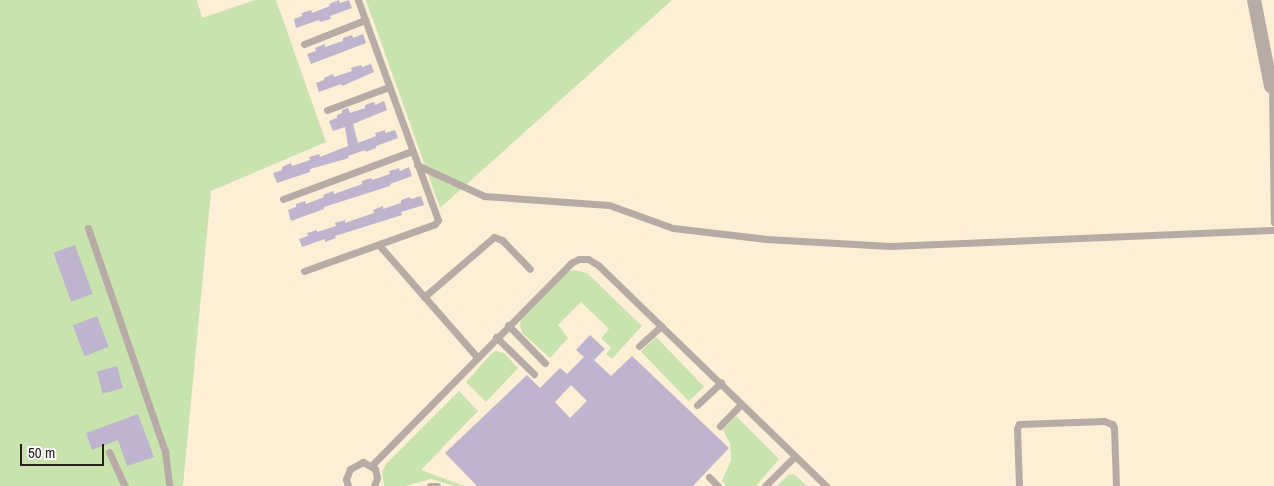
<!DOCTYPE html>
<html>
<head>
<meta charset="utf-8">
<style>
	body { margin:0 }
	#map { position:relative; width:1274px; height:486px; overflow:hidden; background:#fdeed6; font-family:"Archivo Narrow",sans-serif }
	div>[style] { position:absolute }
	.green>* { inset:0; background:#c9e3af; transform-origin:0 0 }
	.building>* { inset:0; background:#bfb4cd; transform-origin:0 0 }
	.service>* { height:7px; margin:-3.5px; padding:0 3.5px; transform-origin:3.5px; border-radius:3.5px; background:#b7aba6 }
	.minor>* { height:14px; margin:-7px; padding:0 7px; transform-origin:7px; border-radius:7px; background:#b7aba6 }
	span { translate:-50% -50%; white-space:nowrap; text-align:center; line-height:1.15; -webkit-text-stroke:4.5px #fefefe; paint-order:stroke }
	.scale { position:absolute; left:20px; top:444px; width:84px; height:22px; box-sizing:border-box; border:2px solid #262118; border-top:0; padding-left:6px; font-size:15px; line-height:18px; white-space:nowrap; color:#262118; -webkit-text-stroke:4px #fefefe; paint-order:stroke }
</style>
</head>
<body>
<div id="map">
	<div class="green">
		<div style="clip-path:polygon(0 0,197px 0,202px 18px,255px 0,276px 0,326px 142px,211px 191px,183px 486px,0 486px)"></div>
		<div style="clip-path:polygon(366px 0,672px 0,440px 208px)"></div>
		<div style="clip-path:polygon(574px 270px,587px 273px,642px 326px,612px 359px,606px 354px,611px 348px,601px 338px,609px 329px,581px 302px,558px 325px,568px 338px,550px 358px,523px 334px,520px 326px,521px 319px,569px 271px)"></div>
		<div style="left:656px;top:337px;width:69px;height:21px;rotate:46deg"></div>
		<div style="clip-path:polygon(496px 351px,504px 353px,518px 368px,486px 402px,466px 382px,492px 353px)"></div>
		<div style="clip-path:polygon(459px 391px,478px 411px,421px 470px,464px 486px,455px 486px,431px 479px,405px 486px,384px 486px,382px 472px,386px 464px)"></div>
		<div style="clip-path:polygon(736px 416px,779px 459px,756px 486px,726px 486px,722px 481px,731px 460px,730px 444px,723px 430px)"></div>
		<div style="clip-path:polygon(794px 474px,807px 486px,777px 486px,788px 475px)"></div>
	</div>
	<div class="building">
		<div style="clip-path:polygon(339px 0,340px 3px,349px 0,352px 8px,330px 16px,331px 19px,320px 22px,319px 20px,296px 28px,294px 19px,302px 16px,302px 13px,311px 10px,312px 13px,330px 6px,329px 4px)"></div>
		<div style="clip-path:polygon(363px 34px,366px 43px,311px 64px,307px 54px,316px 51px,315px 48px,325px 44px,325px 47px,343px 41px,343px 38px,352px 35px,353px 38px)"></div>
		<div style="clip-path:polygon(371px 64px,374px 72px,342px 86px,341px 84px,319px 92px,316px 83px,324px 80px,324px 78px,333px 74px,334px 77px,352px 71px,351px 68px,361px 65px,362px 67px)"></div>
		<div style="clip-path:polygon(384px 101px,387px 110px,353px 124px,358px 143px,376px 136px,375px 133px,385px 130px,385px 133px,395px 130px,398px 138px,376px 146px,376px 148px,366px 152px,365px 150px,348px 156px,349px 158px,310px 169px,310px 172px,277px 183px,273px 173px,282px 170px,282px 167px,291px 163px,292px 166px,310px 160px,309px 157px,319px 154px,320px 157px,348px 146px,345px 127px,333px 131px,329px 121px,337px 118px,337px 115px,342px 113px,342px 110px,348px 108px,350px 113px,365px 108px,365px 105px,374px 102px,375px 105px)"></div>
		<div style="clip-path:polygon(409px 167px,412px 176px,390px 184px,390px 186px,324px 207px,324px 209px,291px 221px,288px 210px,296px 207px,296px 204px,305px 201px,306px 204px,324px 197px,323px 195px,333px 191px,334px 194px,354px 187px,362px 184px,362px 181px,371px 178px,372px 180px,390px 174px,389px 171px,399px 168px,400px 171px)"></div>
		<div style="clip-path:polygon(421px 196px,424px 205px,401px 212px,402px 215px,335px 236px,336px 238px,325px 242px,325px 239px,302px 247px,299px 239px,308px 236px,307px 233px,317px 230px,317px 232px,336px 226px,335px 223px,345px 220px,345px 223px,365px 216px,374px 213px,373px 210px,383px 206px,383px 209px,401px 203px,401px 200px,410px 197px,411px 199px)"></div>
		<div style="left:75px;top:245px;width:52px;height:23px;rotate:70deg"></div>
		<div style="left:97px;top:316px;width:33px;height:26px;rotate:69deg"></div>
		<div style="clip-path:polygon(evenodd,590px 335px,605px 349px,594px 360px,611px 376px,632px 356px,729px 448px,693px 486px,477px 486px,445px 453px,527px 375px,540px 388px,560px 368px,567px 374px,584px 357px,576px 350px,590px 335px,571px 385px,587px 401px,570px 418px,555px 402px,571px 385px)"></div>
		<div style="left:117px;top:366px;width:23px;height:21px;rotate:75deg"></div>
		<div style="clip-path:polygon(138px 414px,154px 457px,127px 466px,118px 440px,92px 450px,86px 433px)"></div>
	</div>
	<div class="service">
		<div style="left:304px;top:44px;width:66px;rotate:-21.5deg"></div>
		<div style="left:1272px;top:86px;width:136px;rotate:89.2deg"></div>
		<div style="left:327px;top:110px;width:66px;rotate:-20.4deg"></div>
		<div style="left:417px;top:165px;width:74px;rotate:24.8deg"></div>
		<div style="left:484px;top:196px;width:125px;rotate:4.1deg"></div>
		<div style="left:609px;top:205px;width:68px;rotate:19.8deg"></div>
		<div style="left:673px;top:228px;width:94px;rotate:6.7deg"></div>
		<div style="left:766px;top:239px;width:124px;rotate:3.2deg"></div>
		<div style="left:890px;top:246px;width:384px;rotate:-2.4deg"></div>
		<div style="left:283px;top:199px;width:138px;rotate:-20.4deg"></div>
		<div style="left:88px;top:228px;width:236px;rotate:71deg"></div>
		<div style="left:165px;top:451px;width:35px;rotate:83deg"></div>
		<div style="left:379px;top:245px;width:149px;rotate:48.8deg"></div>
		<div style="left:304px;top:271px;width:139px;rotate:-19.7deg"></div>
		<div style="left:435px;top:224px;width:5px;rotate:-53deg"></div>
		<div style="left:438px;top:220px;width:234px;rotate:-110deg"></div>
		<div style="left:424px;top:297px;width:92px;rotate:-40.6deg"></div>
		<div style="left:494px;top:237px;width:9px;rotate:21deg"></div>
		<div style="left:502px;top:240px;width:40px;rotate:46deg"></div>
		<div style="left:508px;top:325px;width:53px;rotate:45.8deg"></div>
		<div style="left:496px;top:337px;width:53px;rotate:44.2deg"></div>
		<div style="left:639px;top:346px;width:30px;rotate:-42deg"></div>
		<div style="left:697px;top:405px;width:33px;rotate:-43deg"></div>
		<div style="left:720px;top:426px;width:30px;rotate:-46deg"></div>
		<div style="left:109px;top:452px;width:38px;rotate:65deg"></div>
		<div style="left:372px;top:465px;width:284px;rotate:-45.4deg"></div>
		<div style="left:571px;top:263px;width:9px;rotate:-27deg"></div>
		<div style="left:579px;top:259px;width:9px"></div>
		<div style="left:588px;top:259px;width:12px;rotate:31deg"></div>
		<div style="left:598px;top:265px;width:318px;rotate:44.1deg"></div>
		<div style="left:709px;top:477px;width:13px;rotate:45deg"></div>
		<div style="left:348px;top:486px;width:7px;rotate:-106deg"></div>
		<div style="left:346px;top:479px;width:11px;rotate:-68deg"></div>
		<div style="left:350px;top:469px;width:15px;rotate:-28deg"></div>
		<div style="left:363px;top:462px;width:14px;rotate:30deg"></div>
		<div style="left:375px;top:469px;width:9px;rotate:77deg"></div>
		<div style="left:377px;top:478px;width:9px;rotate:111deg"></div>
		<div style="left:430px;top:486px;width:7px"></div>
		<div style="left:765px;top:486px;width:41px;rotate:-45deg"></div>
		<div style="left:1019px;top:486px;width:57px;rotate:-92deg"></div>
		<div style="left:1017px;top:429px;width:5px;rotate:-68deg"></div>
		<div style="left:1019px;top:424px;width:85px;rotate:-2deg"></div>
		<div style="left:1104px;top:421px;width:9px;rotate:21deg"></div>
		<div style="left:1112px;top:424px;width:4px;rotate:63deg"></div>
		<div style="left:1114px;top:428px;width:58px;rotate:88deg"></div>
	</div>
	<div class="minor">
		<div style="left:1254px;top:0;width:88px;rotate:78.8deg"></div>
	</div>
	<div class="scale">50 m</div>
</div>
</body>
</html>
